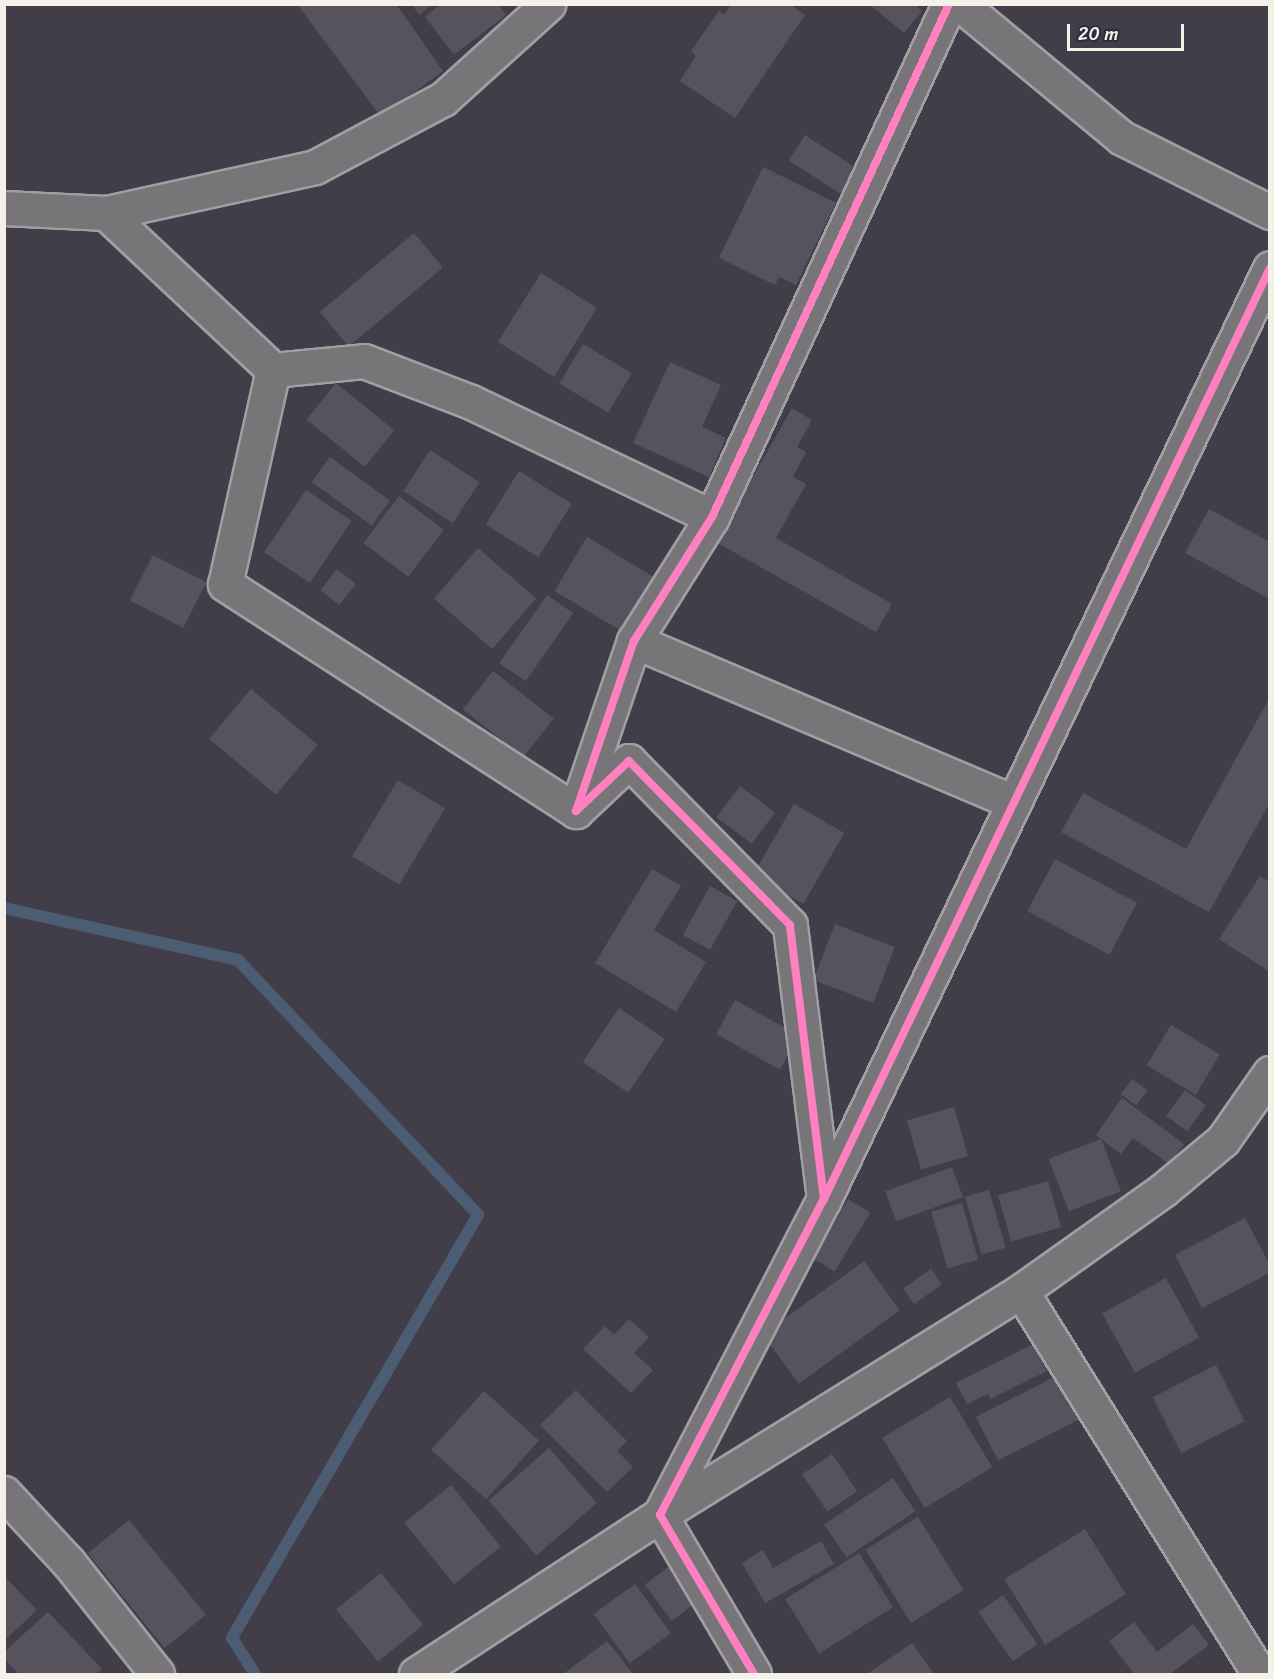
<!DOCTYPE html>
<html>
<head>
<meta charset="utf-8">
<style>
	body { margin:0 }
	#map { position:relative; width:1274px; height:1679px; overflow:hidden; background:#413e4a; font-family:Sriracha,sans-serif }
	div>[style] { position:absolute }
	.stream>* { height:12px; margin:-6px; padding:0 6px; transform-origin:6px; border-radius:6px; background:#4c5d73 }
	.building>* { inset:0; background:#56535f; transform-origin:0 0 }
	.roads { filter:drop-shadow(2px 0 #a19fa3) drop-shadow(-2px 0 #a19fa3) drop-shadow(0 2px #a19fa3) drop-shadow(0 -2px #a19fa3) }
	.minor>* { height:33px; margin:-16.5px; padding:0 16.5px; transform-origin:16.5px; border-radius:16.5px; background:#777577 }
	.tertiary>* { height:33px; margin:-16.5px; padding:0 16.5px; transform-origin:16.5px; border-radius:16.5px; background:#777577 }
	.cycleway>* { height:8px; margin:-4px; padding:0 4px; transform-origin:4px; border-radius:4px; background:#ff80c0 }
	span { translate:-50% -50%; white-space:nowrap; text-align:center; line-height:1.15; -webkit-text-stroke:6px #2f2a3d; paint-order:stroke }
	.frame { position:absolute; inset:0; border:6px solid #f4f1e8; pointer-events:none }
	.scale { position:absolute; left:1067px; top:24px; width:117px; height:27px; box-sizing:border-box; border:3px solid #f4f1e8; border-top:0; padding-left:8px; font-size:18px; line-height:21px; white-space:nowrap; color:#f4f1e8; -webkit-text-stroke:4px #2f2a3d; paint-order:stroke }
</style>
</head>
<body>
<div id="map">
	<div class="stream">
		<div style="left:4px;top:908px;width:240px;rotate:12.5deg"></div>
		<div style="left:238px;top:960px;width:350px;rotate:46.7deg"></div>
		<div style="left:478px;top:1215px;width:489px;rotate:120.2deg"></div>
		<div style="left:232px;top:1638px;width:43px;rotate:57.4deg"></div>
	</div>
	<div class="building">
		<div style="clip-path:polygon(297px 4px,396px 4px,443px 71px,381px 117px)"></div>
		<div style="clip-path:polygon(412px 4px,433px 4px,419px 15px)"></div>
		<div style="clip-path:polygon(441px 4px,498px 4px,506px 15px,454px 55px,425px 17px)"></div>
		<div style="clip-path:polygon(731px 4px,790px 4px,805px 15px,735px 118px,680px 81px,696px 56px,691px 51px,719px 11px,724px 15px)"></div>
		<div style="clip-path:polygon(869px 4px,915px 4px,922px 11px,904px 33px)"></div>
		<div style="left:805px;top:135px;width:64px;height:30px;rotate:33deg"></div>
		<div style="clip-path:polygon(763px 167px,836px 203px,796px 285px,779px 277px,775px 285px,719px 258px)"></div>
		<div style="left:414px;top:233px;width:45px;height:123px;rotate:50deg"></div>
		<div style="left:541px;top:273px;width:66px;height:81px;rotate:32deg"></div>
		<div style="left:583px;top:344px;width:57px;height:46px;rotate:31deg"></div>
		<div style="clip-path:polygon(670px 362px,721px 385px,702px 427px,726px 438px,709px 477px,633px 443px)"></div>
		<div style="left:336px;top:383px;width:75px;height:47px;rotate:39deg"></div>
		<div style="clip-path:polygon(792px 408px,812px 420px,797px 447px,806px 452px,793px 477px,806px 484px,776px 538px,892px 604px,876px 632px,716px 542px)"></div>
		<div style="left:430px;top:450px;width:59px;height:49px;rotate:33deg"></div>
		<div style="left:330px;top:457px;width:74px;height:31px;rotate:36deg"></div>
		<div style="left:519px;top:471px;width:62px;height:63px;rotate:32deg"></div>
		<div style="left:306px;top:490px;width:55px;height:75px;rotate:34deg"></div>
		<div style="left:399px;top:496px;width:56px;height:59px;rotate:37deg"></div>
		<div style="clip-path:polygon(1209px 509px,1270px 542px,1270px 599px,1185px 553px)"></div>
		<div style="left:587px;top:537px;width:87px;height:63px;rotate:31deg"></div>
		<div style="left:478px;top:548px;width:77px;height:67px;rotate:41deg"></div>
		<div style="left:153px;top:555px;width:60px;height:51px;rotate:27deg"></div>
		<div style="left:337px;top:569px;width:24px;height:27px;rotate:38deg"></div>
		<div style="left:547px;top:595px;width:32px;height:83px;rotate:35deg"></div>
		<div style="left:493px;top:671px;width:77px;height:49px;rotate:38deg"></div>
		<div style="left:251px;top:689px;width:87px;height:65px;rotate:40deg"></div>
		<div style="clip-path:polygon(1270px 697px,1270px 802px,1209px 912px,1061px 832px,1083px 793px,1186px 849px)"></div>
		<div style="left:398px;top:780px;width:55px;height:89px;rotate:31deg"></div>
		<div style="left:740px;top:786px;width:44px;height:39px;rotate:37deg"></div>
		<div style="left:794px;top:804px;width:58px;height:82px;rotate:30deg"></div>
		<div style="left:1055px;top:859px;width:93px;height:59px;rotate:28deg"></div>
		<div style="clip-path:polygon(652px 869px,681px 886px,654px 930px,706px 962px,676px 1012px,595px 963px)"></div>
		<div style="clip-path:polygon(1260px 876px,1270px 882px,1270px 972px,1219px 939px)"></div>
		<div style="left:710px;top:886px;width:31px;height:56px;rotate:29deg"></div>
		<div style="left:835px;top:924px;width:64px;height:60px;rotate:21deg"></div>
		<div style="left:735px;top:1000px;width:73px;height:39px;rotate:29deg"></div>
		<div style="left:619px;top:1008px;width:55px;height:65px;rotate:34deg"></div>
		<div style="left:1171px;top:1025px;width:57px;height:47px;rotate:31deg"></div>
		<div style="left:1132px;top:1079px;width:19px;height:19px;rotate:36deg"></div>
		<div style="left:1185px;top:1090px;width:26px;height:32px;rotate:36deg"></div>
		<div style="clip-path:polygon(1122px 1098px,1184px 1144px,1169px 1164px,1133px 1138px,1121px 1154px,1096px 1135px)"></div>
		<div style="left:954px;top:1107px;width:51px;height:49px;rotate:74deg"></div>
		<div style="left:1101px;top:1139px;width:56px;height:56px;rotate:69deg"></div>
		<div style="left:952px;top:1167px;width:32px;height:71px;rotate:70deg"></div>
		<div style="left:1048px;top:1181px;width:48px;height:52px;rotate:74deg"></div>
		<div style="left:989px;top:1190px;width:60px;height:25px;rotate:74deg"></div>
		<div style="left:848px;top:1199px;width:26px;height:69px;rotate:31deg"></div>
		<div style="left:962px;top:1203px;width:59px;height:32px;rotate:74deg"></div>
		<div style="clip-path:polygon(1245px 1218px,1270px 1265px,1270px 1273px,1202px 1308px,1175px 1255px)"></div>
		<div style="left:864px;top:1261px;width:61px;height:125px;rotate:54deg"></div>
		<div style="left:931px;top:1269px;width:19px;height:34px;rotate:55deg"></div>
		<div style="left:1166px;top:1278px;width:68px;height:73px;rotate:61deg"></div>
		<div style="clip-path:polygon(629px 1319px,649px 1337px,634px 1353px,653px 1370px,631px 1393px,583px 1349px,605px 1326px,614px 1335px)"></div>
		<div style="clip-path:polygon(1033px 1344px,1047px 1371px,991px 1399px,988px 1394px,967px 1404px,956px 1383px)"></div>
		<div style="left:1216px;top:1365px;width:63px;height:71px;rotate:63deg"></div>
		<div style="left:1056px;top:1376px;width:49px;height:90px;rotate:63deg"></div>
		<div style="clip-path:polygon(576px 1390px,627px 1441px,617px 1451px,633px 1467px,607px 1492px,540px 1425px)"></div>
		<div style="left:484px;top:1391px;width:74px;height:79px;rotate:42deg"></div>
		<div style="left:950px;top:1397px;width:82px;height:79px;rotate:59deg"></div>
		<div style="left:549px;top:1448px;width:73px;height:80px;rotate:49deg"></div>
		<div style="left:832px;top:1454px;width:45px;height:36px;rotate:56deg"></div>
		<div style="left:893px;top:1478px;width:40px;height:83px;rotate:56deg"></div>
		<div style="left:451px;top:1485px;width:79px;height:60px;rotate:51deg"></div>
		<div style="left:918px;top:1517px;width:86px;height:62px;rotate:58deg"></div>
		<div style="left:129px;top:1520px;width:122px;height:53px;rotate:51deg"></div>
		<div style="left:1085px;top:1529px;width:77px;height:95px;rotate:58deg"></div>
		<div style="clip-path:polygon(821px 1541px,834px 1564px,765px 1603px,742px 1563px,763px 1550px,773px 1568px)"></div>
		<div style="left:859px;top:1553px;width:64px;height:87px;rotate:58deg"></div>
		<div style="left:671px;top:1565px;width:45px;height:33px;rotate:53deg"></div>
		<div style="left:381px;top:1573px;width:67px;height:58px;rotate:51deg"></div>
		<div style="clip-path:polygon(4px 1576px,37px 1610px,4px 1641px)"></div>
		<div style="left:635px;top:1584px;width:61px;height:51px;rotate:54deg"></div>
		<div style="left:1003px;top:1595px;width:60px;height:30px;rotate:55deg"></div>
		<div style="clip-path:polygon(48px 1612px,102px 1669px,96px 1674px,19px 1674px,4px 1659px,4px 1652px)"></div>
		<div style="clip-path:polygon(1134px 1622px,1157px 1652px,1193px 1624px,1209px 1645px,1170px 1674px,1134px 1674px,1109px 1641px)"></div>
		<div style="clip-path:polygon(607px 1641px,633px 1674px,563px 1674px)"></div>
		<div style="clip-path:polygon(912px 1643px,934px 1674px,867px 1674px)"></div>
	</div>
	<div class="roads">
		<div class="minor">
			<div style="left:960px;top:4px;width:210px;rotate:39.6deg"></div>
			<div style="left:1122px;top:138px;width:165px;rotate:26.6deg"></div>
			<div style="left:4px;top:208px;width:102px;rotate:2.8deg"></div>
			<div style="left:106px;top:213px;width:214px;rotate:-12.4deg"></div>
			<div style="left:315px;top:167px;width:145px;rotate:-28deg"></div>
			<div style="left:443px;top:99px;width:142px;rotate:-42.1deg"></div>
			<div style="left:106px;top:213px;width:229px;rotate:43.2deg"></div>
			<div style="left:273px;top:370px;width:91px;rotate:-5.6deg"></div>
			<div style="left:364px;top:361px;width:115px;rotate:21deg"></div>
			<div style="left:471px;top:402px;width:267px;rotate:25.5deg"></div>
			<div style="left:273px;top:370px;width:219px;rotate:102.6deg"></div>
			<div style="left:225px;top:584px;width:418px;rotate:32.9deg"></div>
			<div style="left:634px;top:641px;width:412px;rotate:23deg"></div>
			<div style="left:824px;top:1199px;width:276px;rotate:-97.1deg"></div>
			<div style="left:790px;top:925px;width:230px;rotate:-134.5deg"></div>
			<div style="left:629px;top:761px;width:73px;rotate:136.7deg"></div>
			<div style="left:576px;top:811px;width:180px;rotate:-71.2deg"></div>
			<div style="left:634px;top:641px;width:146px;rotate:-57.8deg"></div>
			<div style="left:712px;top:517px;width:565px;rotate:-65.2deg"></div>
			<div style="left:1021px;top:1291px;width:451px;rotate:58.1deg"></div>
			<div style="left:4px;top:1493px;width:94px;rotate:47.2deg"></div>
			<div style="left:68px;top:1562px;width:143px;rotate:51.5deg"></div>
			<div style="left:754px;top:1674px;width:185px;rotate:-120.6deg"></div>
			<div style="left:660px;top:1515px;width:356px;rotate:-62.6deg"></div>
			<div style="left:824px;top:1199px;width:1032px;rotate:-64.4deg"></div>
		</div>
		<div class="tertiary">
			<div style="left:416px;top:1674px;width:291px;rotate:-33.1deg"></div>
			<div style="left:660px;top:1515px;width:425px;rotate:-31.8deg"></div>
			<div style="left:1021px;top:1291px;width:174px;rotate:-35.4deg"></div>
			<div style="left:1163px;top:1190px;width:78px;rotate:-39.8deg"></div>
			<div style="left:1223px;top:1140px;width:82px;rotate:-55deg"></div>
		</div>
	</div>
	<div class="cycleway">
		<div style="left:824px;top:1199px;width:276px;rotate:-97.1deg"></div>
		<div style="left:790px;top:925px;width:230px;rotate:-134.5deg"></div>
		<div style="left:629px;top:761px;width:73px;rotate:136.7deg"></div>
		<div style="left:576px;top:811px;width:180px;rotate:-71.2deg"></div>
		<div style="left:634px;top:641px;width:146px;rotate:-57.8deg"></div>
		<div style="left:712px;top:517px;width:565px;rotate:-65.2deg"></div>
		<div style="left:754px;top:1674px;width:185px;rotate:-120.6deg"></div>
		<div style="left:660px;top:1515px;width:356px;rotate:-62.6deg"></div>
		<div style="left:824px;top:1199px;width:1032px;rotate:-64.4deg"></div>
	</div>
	<div class="frame"></div>
	<div class="scale">20 m</div>
</div>
</body>
</html>
